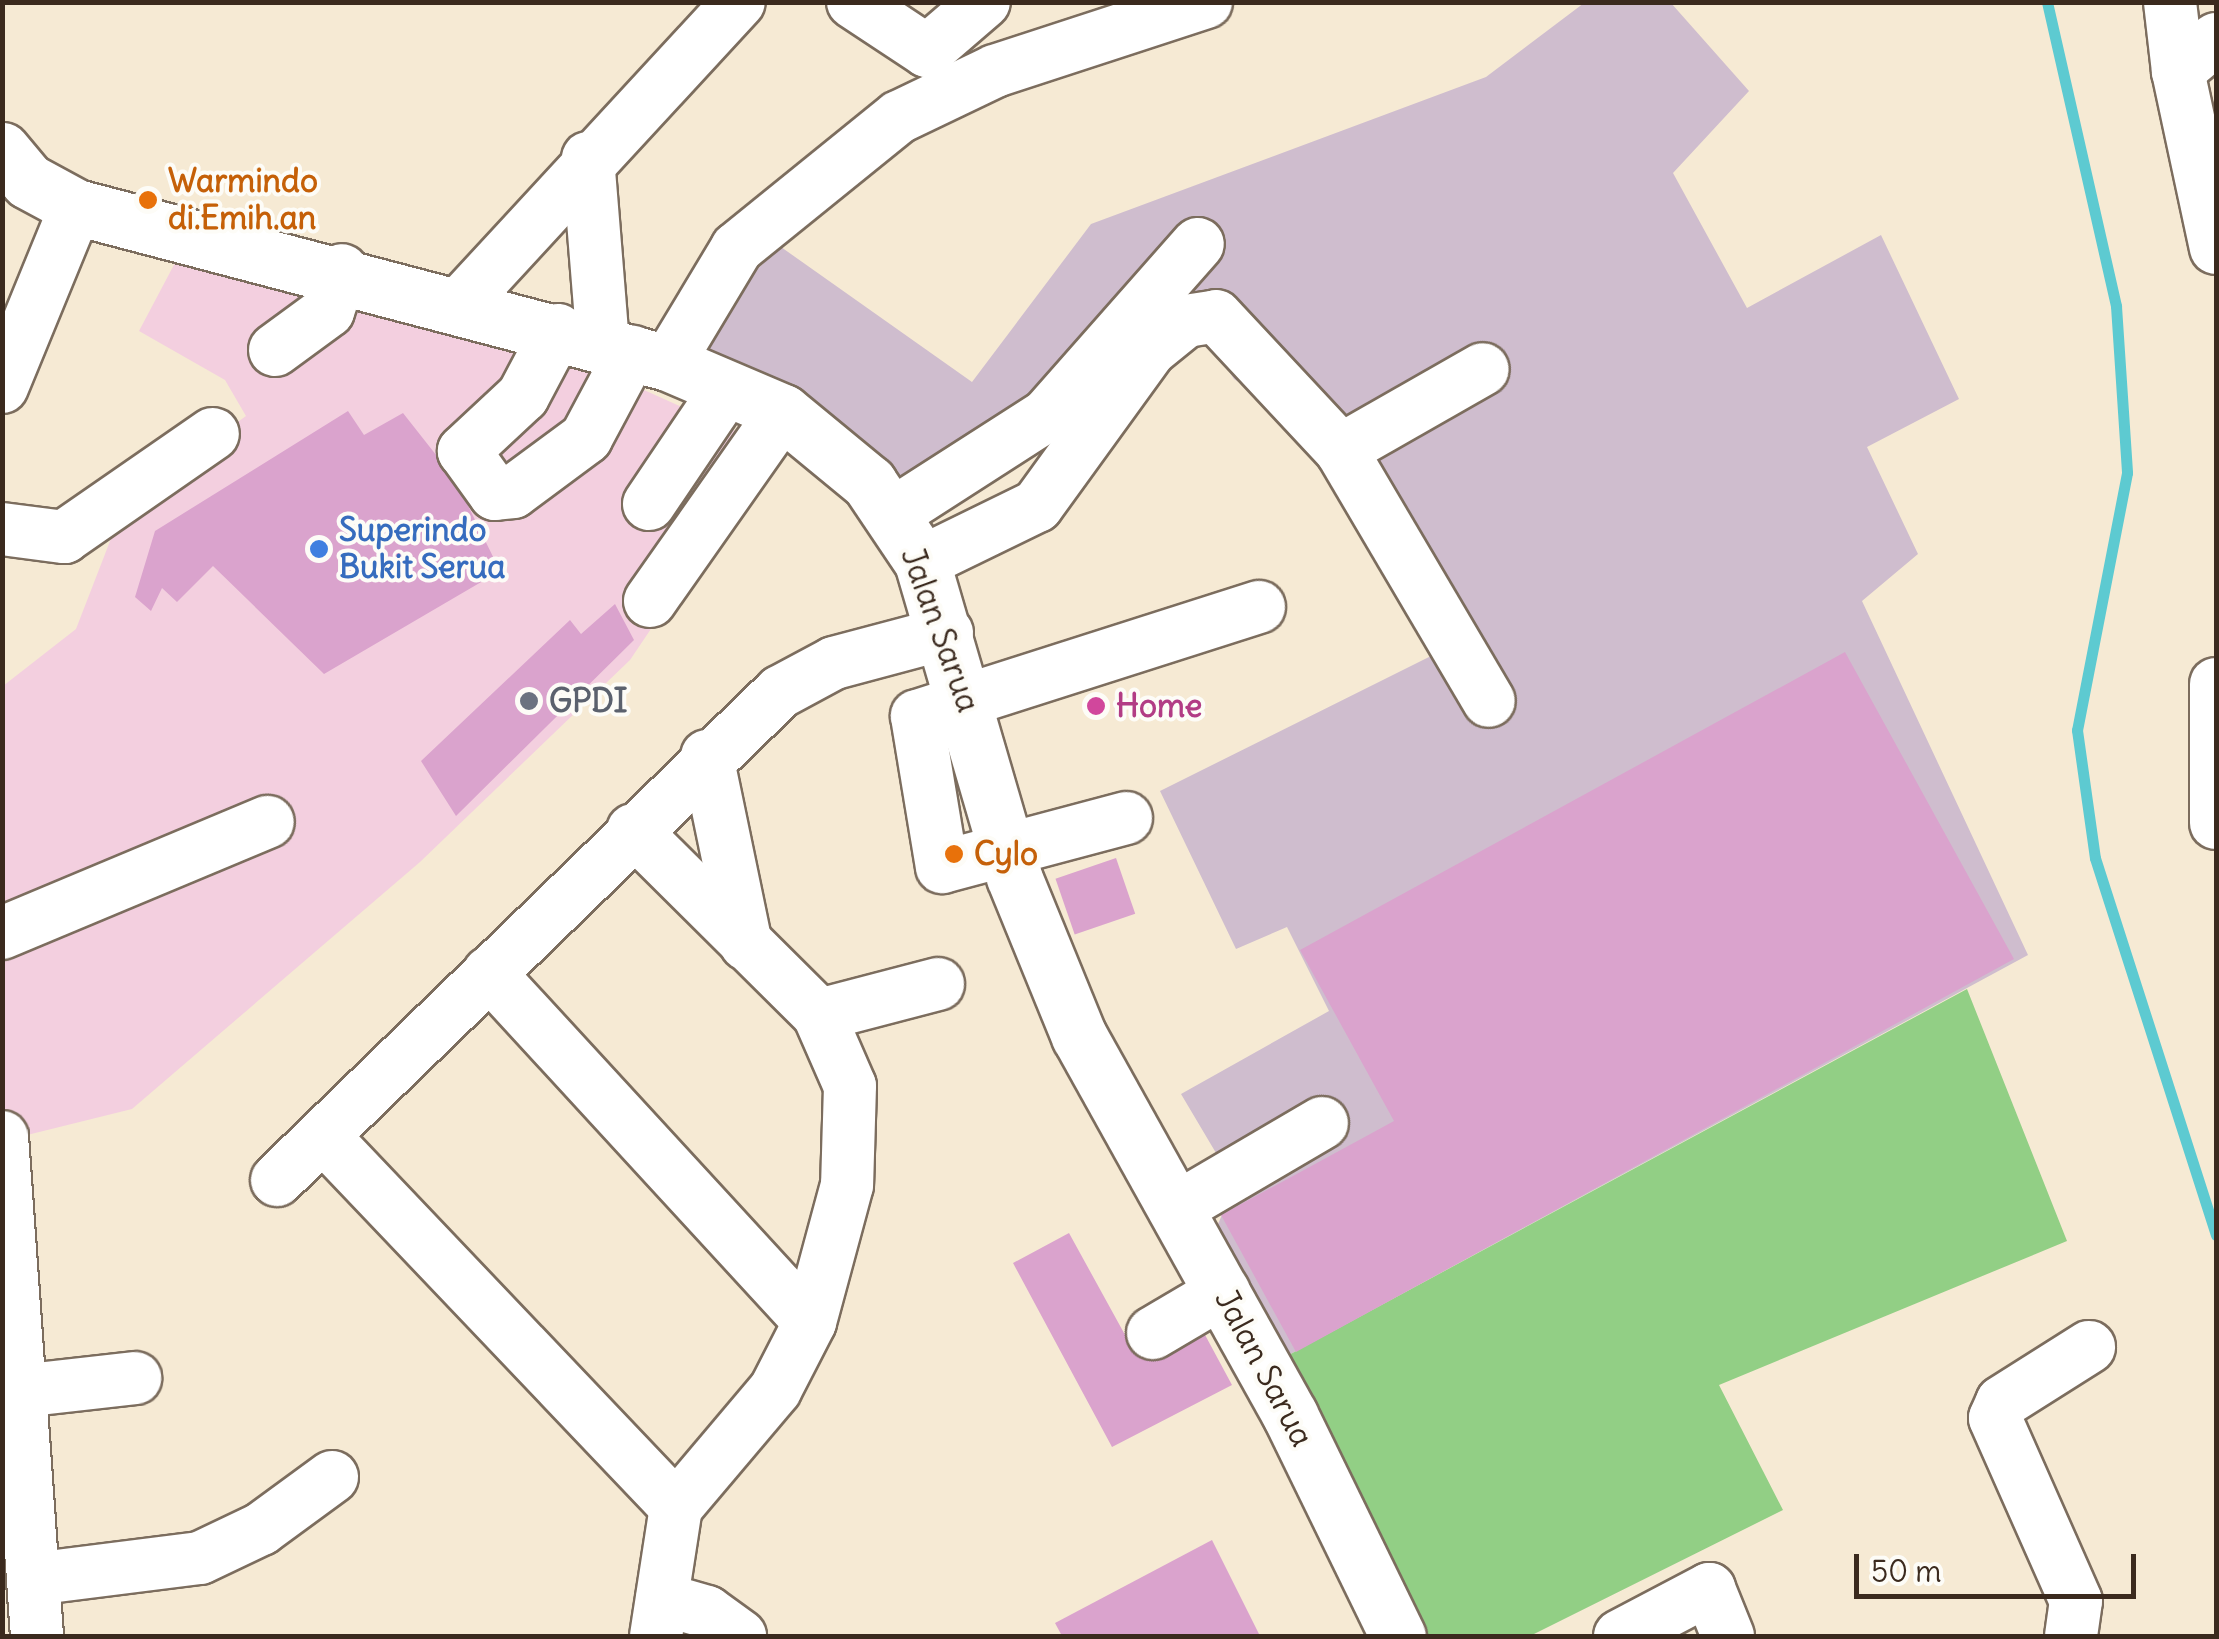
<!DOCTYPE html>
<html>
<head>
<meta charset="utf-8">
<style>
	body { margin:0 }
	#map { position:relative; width:2219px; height:1639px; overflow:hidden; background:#f6ead4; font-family:Delius,sans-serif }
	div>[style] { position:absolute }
	.built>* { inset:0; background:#f3cfdf }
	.industrial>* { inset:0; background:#cfbdce }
	.green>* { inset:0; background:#92cf85 }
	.stream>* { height:11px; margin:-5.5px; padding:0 5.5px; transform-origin:5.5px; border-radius:5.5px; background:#5dcad1 }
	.building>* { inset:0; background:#daa3cd; transform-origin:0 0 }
	.roads { filter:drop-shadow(2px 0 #7c6d5e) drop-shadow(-2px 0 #7c6d5e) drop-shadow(0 2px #7c6d5e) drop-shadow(0 -2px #7c6d5e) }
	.minor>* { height:52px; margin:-26px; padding:0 26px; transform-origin:26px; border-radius:26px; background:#fff }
	.major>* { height:55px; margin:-27.5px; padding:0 27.5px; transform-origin:27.5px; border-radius:27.5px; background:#fff }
	.dots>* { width:28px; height:28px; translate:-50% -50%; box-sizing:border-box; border:5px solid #fdfcf7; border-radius:50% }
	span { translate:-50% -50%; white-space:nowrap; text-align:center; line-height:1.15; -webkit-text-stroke:8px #fdfcf7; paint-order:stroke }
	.food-label { font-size:32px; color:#c56008; font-weight:700 }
	.left { translate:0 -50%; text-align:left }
	.shop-label { font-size:32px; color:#366cbe; font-weight:700 }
	.street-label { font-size:32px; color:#3b2a1e }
	.worship-label { font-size:32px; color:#5b616d; font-weight:700 }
	.hotel-label { font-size:32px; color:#b23c85; font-weight:700 }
	.frame { position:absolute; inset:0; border:5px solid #3b2a1e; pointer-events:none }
	.scale { position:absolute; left:1854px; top:1554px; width:282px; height:45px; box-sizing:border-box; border:5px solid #3b2a1e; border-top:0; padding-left:12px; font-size:30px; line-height:35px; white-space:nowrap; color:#3b2a1e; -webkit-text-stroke:8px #fdfcf7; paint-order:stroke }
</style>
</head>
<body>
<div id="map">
	<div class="built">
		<div style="clip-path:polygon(176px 261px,408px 310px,624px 381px,773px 448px,630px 660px,420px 862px,132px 1109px,3px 1141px,3px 686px,76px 629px,124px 505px,246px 416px,225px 380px,139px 331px)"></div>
	</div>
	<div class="industrial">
		<div style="clip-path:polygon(1584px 3px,1671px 3px,1749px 91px,1673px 173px,1747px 308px,1881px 235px,1959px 399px,1867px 447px,1918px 554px,1862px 601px,2028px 955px,1274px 1363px,1211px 1240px,1235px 1185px,1181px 1094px,1329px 1011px,1287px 927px,1236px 949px,1160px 791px,1431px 656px,1321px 434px,1234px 379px,1166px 275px,1037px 418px,890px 501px,668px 351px,781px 247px,972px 382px,1091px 224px,1486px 77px)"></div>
	</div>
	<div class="green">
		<div style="clip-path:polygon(1967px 989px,2067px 1241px,1719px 1385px,1783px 1510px,1530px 1636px,1403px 1636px,1274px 1363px)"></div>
	</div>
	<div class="stream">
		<div style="left:2047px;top:2px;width:312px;rotate:77.2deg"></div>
		<div style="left:2116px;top:306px;width:167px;rotate:86.2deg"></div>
		<div style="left:2127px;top:473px;width:262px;rotate:101deg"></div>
		<div style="left:2077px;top:730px;width:129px;rotate:82deg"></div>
		<div style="left:2095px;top:858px;width:396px;rotate:72.2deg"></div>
	</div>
	<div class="building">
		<div style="clip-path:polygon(348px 411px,364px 435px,403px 413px,455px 479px,500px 571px,324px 674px,213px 566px,177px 602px,162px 588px,151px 611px,135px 597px,155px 531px)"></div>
		<div style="clip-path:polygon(615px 604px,634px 640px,456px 816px,421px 761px,570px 620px,581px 634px)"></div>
		<div style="clip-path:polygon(1845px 652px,2014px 959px,1296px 1352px,1221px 1215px,1394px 1121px,1300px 950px)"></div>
		<div style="left:1116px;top:858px;width:59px;height:64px;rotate:71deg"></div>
		<div style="clip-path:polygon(1069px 1233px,1135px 1353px,1197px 1320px,1232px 1385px,1112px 1447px,1013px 1263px)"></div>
		<div style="clip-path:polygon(1212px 1540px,1260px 1636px,1062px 1636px,1055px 1623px)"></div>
	</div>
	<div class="roads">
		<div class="minor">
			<div style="left:853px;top:2px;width:89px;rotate:33.5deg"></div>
			<div style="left:927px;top:51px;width:75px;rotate:-40.7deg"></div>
			<div style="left:2170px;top:2px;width:69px;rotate:83.4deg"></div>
			<div style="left:2216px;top:39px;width:50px;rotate:139.9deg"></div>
			<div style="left:2178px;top:71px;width:181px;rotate:77.9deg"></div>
			<div style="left:588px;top:158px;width:186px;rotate:85.4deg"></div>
			<div style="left:462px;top:302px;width:408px;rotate:-47.3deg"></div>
			<div style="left:558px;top:330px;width:75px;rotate:117.9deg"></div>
			<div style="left:523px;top:396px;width:81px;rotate:137deg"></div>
			<div style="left:464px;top:451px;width:53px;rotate:54.2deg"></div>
			<div style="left:495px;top:494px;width:18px;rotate:-6deg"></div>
			<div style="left:513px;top:492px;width:91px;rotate:-36.5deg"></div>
			<div style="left:586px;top:438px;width:98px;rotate:-61.9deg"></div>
			<div style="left:275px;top:350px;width:66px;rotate:-36.3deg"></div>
			<div style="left:328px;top:311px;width:43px;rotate:-71.1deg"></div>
			<div style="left:668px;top:363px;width:134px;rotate:-59deg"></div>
			<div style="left:737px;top:248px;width:208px;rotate:-39deg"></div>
			<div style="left:899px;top:117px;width:106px;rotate:-25.6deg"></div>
			<div style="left:995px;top:71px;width:222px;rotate:-18.1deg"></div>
			<div style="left:2px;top:387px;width:195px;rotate:-67.7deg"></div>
			<div style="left:1341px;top:450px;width:163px;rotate:-29.7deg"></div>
			<div style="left:649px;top:504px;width:138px;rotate:-56deg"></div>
			<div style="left:893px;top:514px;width:183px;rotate:-32.7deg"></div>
			<div style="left:1047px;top:415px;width:228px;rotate:-48.6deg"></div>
			<div style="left:2px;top:529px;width:63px;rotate:7.4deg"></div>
			<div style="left:64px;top:537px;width:181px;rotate:-34.7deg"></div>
			<div style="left:922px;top:562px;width:128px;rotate:-26deg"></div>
			<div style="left:1037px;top:506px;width:193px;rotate:-54.1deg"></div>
			<div style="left:1150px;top:350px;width:46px;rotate:-38.9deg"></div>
			<div style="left:1186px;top:321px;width:30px;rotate:-9deg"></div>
			<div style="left:1216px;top:316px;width:183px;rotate:47deg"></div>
			<div style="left:1341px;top:450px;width:291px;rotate:59.5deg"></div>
			<div style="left:650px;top:601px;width:231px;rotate:-54.9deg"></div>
			<div style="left:2216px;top:684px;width:139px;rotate:90deg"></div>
			<div style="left:707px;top:756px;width:192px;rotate:78.3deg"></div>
			<div style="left:1126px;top:818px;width:190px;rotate:165.1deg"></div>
			<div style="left:942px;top:867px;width:153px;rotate:-99.4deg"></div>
			<div style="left:917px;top:716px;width:359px;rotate:-17.7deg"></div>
			<div style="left:633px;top:830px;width:262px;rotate:44.8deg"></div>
			<div style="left:819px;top:1015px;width:77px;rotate:66.4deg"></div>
			<div style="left:850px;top:1086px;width:99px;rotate:91.7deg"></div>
			<div style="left:847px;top:1185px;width:142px;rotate:105.1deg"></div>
			<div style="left:810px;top:1322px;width:76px;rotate:117.2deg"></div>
			<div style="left:775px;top:1390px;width:153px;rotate:130.2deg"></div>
			<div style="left:676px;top:1507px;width:131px;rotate:98.8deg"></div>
			<div style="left:2px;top:933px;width:288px;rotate:-22.7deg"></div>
			<div style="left:489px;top:973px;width:474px;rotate:47.4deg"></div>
			<div style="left:819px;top:1015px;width:123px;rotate:-14.6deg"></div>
			<div style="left:323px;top:1136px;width:512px;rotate:46.42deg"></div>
			<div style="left:2px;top:1137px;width:500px;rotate:85.99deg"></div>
			<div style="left:277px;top:1180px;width:701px;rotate:-44.13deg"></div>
			<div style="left:780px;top:692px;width:61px;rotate:-28.2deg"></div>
			<div style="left:834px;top:663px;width:117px;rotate:-14.9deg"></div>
			<div style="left:1177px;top:1208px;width:168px;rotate:-30.4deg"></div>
			<div style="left:1153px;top:1333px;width:82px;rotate:-30.6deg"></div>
			<div style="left:20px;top:1391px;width:116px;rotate:-6.4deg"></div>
			<div style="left:33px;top:1579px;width:168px;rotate:-7.2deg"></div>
			<div style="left:200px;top:1558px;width:68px;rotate:-25.4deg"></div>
			<div style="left:261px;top:1529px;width:88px;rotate:-36.2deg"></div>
			<div style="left:662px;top:1599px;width:47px;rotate:16.1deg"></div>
			<div style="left:707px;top:1612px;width:41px;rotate:36deg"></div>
			<div style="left:1620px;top:1636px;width:101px;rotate:-27.8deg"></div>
			<div style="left:1709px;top:1589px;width:51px;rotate:68deg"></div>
			<div style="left:2071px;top:1636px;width:35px;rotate:-82deg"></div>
			<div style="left:2076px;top:1601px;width:200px;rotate:-113.9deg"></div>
			<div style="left:1995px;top:1418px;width:17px;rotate:-66deg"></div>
			<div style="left:2002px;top:1402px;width:103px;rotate:-32.3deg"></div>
		</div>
		<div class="major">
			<div style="left:2px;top:150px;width:40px;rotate:50deg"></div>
			<div style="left:28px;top:181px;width:55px;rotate:28.4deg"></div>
			<div style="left:76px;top:207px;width:612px;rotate:14.76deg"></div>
			<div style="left:668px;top:363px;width:125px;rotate:23.1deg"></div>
			<div style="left:783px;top:412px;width:112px;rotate:39.5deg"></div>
			<div style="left:869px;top:483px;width:95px;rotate:56.1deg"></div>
			<div style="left:922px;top:562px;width:328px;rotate:73.7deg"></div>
			<div style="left:1014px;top:877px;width:172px;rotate:67.8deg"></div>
			<div style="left:1079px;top:1036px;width:434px;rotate:60.9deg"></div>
			<div style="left:1290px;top:1415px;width:246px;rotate:64deg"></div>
		</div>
	</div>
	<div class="dots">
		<div style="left:148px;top:200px;background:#e8710a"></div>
		<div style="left:319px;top:549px;background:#3f7fe0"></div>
		<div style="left:529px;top:701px;background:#6b7280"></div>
		<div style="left:1096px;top:706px;background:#d1479c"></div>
		<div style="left:954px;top:854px;background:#e8710a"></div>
	</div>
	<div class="food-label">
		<span class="left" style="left:168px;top:200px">Warmindo<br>di.Emih.an</span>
		<span class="left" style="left:974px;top:854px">Cylo</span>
	</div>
	<div class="shop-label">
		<span class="left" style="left:339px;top:549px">Superindo<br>Bukit Serua</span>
	</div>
	<div class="street-label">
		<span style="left:940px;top:630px;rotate:70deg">Jalan Sarua</span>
		<span style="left:1264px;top:1368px;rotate:62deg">Jalan Sarua</span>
	</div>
	<div class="worship-label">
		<span class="left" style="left:549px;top:701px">GPDI</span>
	</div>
	<div class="hotel-label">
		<span class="left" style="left:1116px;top:706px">Home</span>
	</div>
	<div class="frame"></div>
	<div class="scale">50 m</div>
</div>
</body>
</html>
